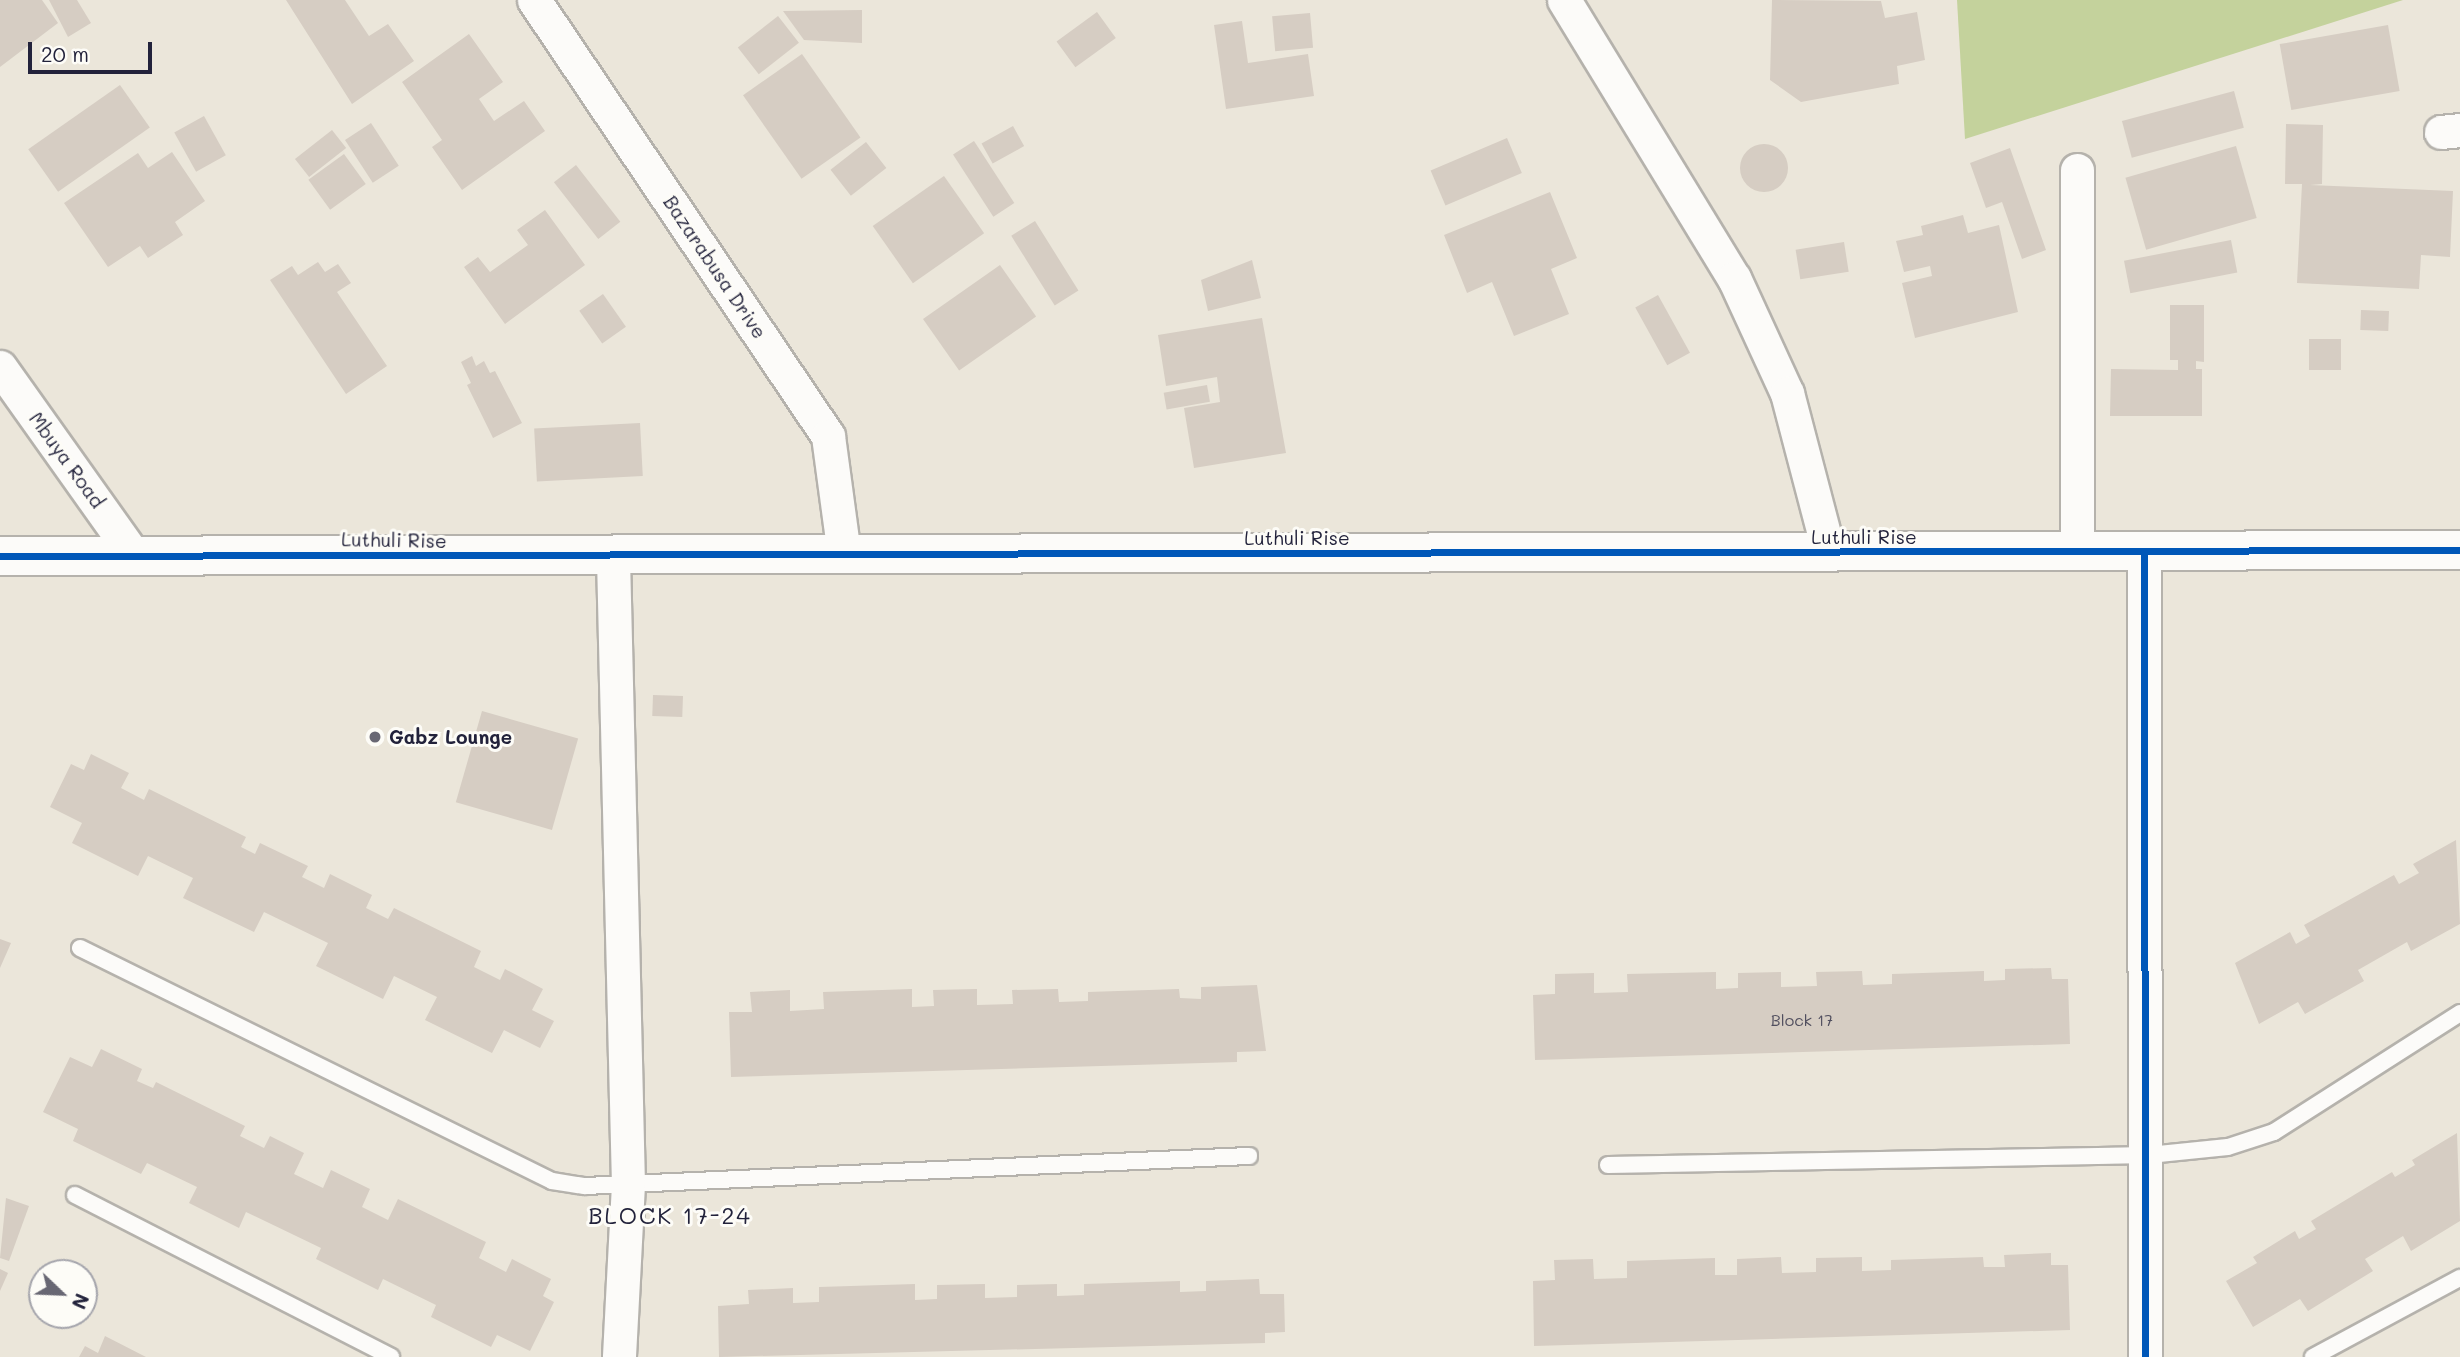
<!DOCTYPE html>
<html>
<head>
<meta charset="utf-8">
<style>
	body { margin:0 }
	#map { position:relative; width:2460px; height:1357px; overflow:hidden; background:#ebe6da; font-family:Mali,sans-serif }
	div>[style] { position:absolute }
	.green>* { inset:0; background:#c4d29c }
	.building>* { inset:0; background:#d6cdc3; transform-origin:0 0 }
	.round { border-radius:50% }
	.roads { filter:drop-shadow(2px 0 #b5b2ac) drop-shadow(-2px 0 #b5b2ac) drop-shadow(0 2px #b5b2ac) drop-shadow(0 -2px #b5b2ac) }
	.service>* { height:16px; margin:-8px; padding:0 8px; transform-origin:8px; border-radius:8px; background:#fcfbf9 }
	.minor>* { height:33px; margin:-16.5px; padding:0 16.5px; transform-origin:16.5px; border-radius:16.5px; background:#fcfbf9 }
	.tertiary>* { height:38px; margin:-19px; padding:0 19px; transform-origin:19px; border-radius:19px; background:#fcfbf9 }
	.cycleway>* { height:7px; margin:-3.5px; padding:0 3.5px; transform-origin:3.5px; border-radius:3.5px; background:#0057b8 }
	.dots>* { width:19px; height:19px; translate:-50% -50%; box-sizing:border-box; border:4px solid #fdfcf7; border-radius:50% }
	span { translate:-50% -50%; white-space:nowrap; text-align:center; line-height:1.15; -webkit-text-stroke:6px #fdfcf7; paint-order:stroke }
	.number-label { font-size:16px; color:#504e5e }
	.number-label span { -webkit-text-stroke-width:0 }
	.street-label { font-size:19px; color:#22223b }
	.poi-label { font-size:19px; color:#22223b; font-weight:700 }
	.left { translate:0 -50%; text-align:left }
	.quarter-label { font-size:23px; color:#22223b; letter-spacing:2px }
	.north { position:absolute; left:28px; top:1259px; width:70px; height:70px; box-sizing:border-box; background:#fdfcf7; border:2px solid #a5a5ac; border-radius:50%; rotate:113deg; font-size:19px; font-weight:700; line-height:28px; text-align:center; color:#22223b }
	.north::after { content:''; display:block; margin:auto; width:24px; height:32px; background:#686773; clip-path:polygon(50% 0,100% 100%,50% 72%,0 100%) }
	.scale { position:absolute; left:28px; top:42px; width:124px; height:32px; box-sizing:border-box; border:4px solid #22223b; border-top:0; padding-left:9px; font-size:21px; line-height:24px; white-space:nowrap; color:#22223b; -webkit-text-stroke:5px #fdfcf7; paint-order:stroke }
</style>
</head>
<body>
<div id="map">
	<div class="green">
		<div style="clip-path:polygon(1957px 0,2403px 0,1965px 139px)"></div>
	</div>
	<div class="building">
		<div style="clip-path:polygon(0 0,42px 0,58px 23px,0 67px)"></div>
		<div style="clip-path:polygon(49px 0,77px 0,91px 23px,68px 37px)"></div>
		<div style="clip-path:polygon(286px 0,345px 0,369px 36px,388px 24px,414px 61px,352px 104px)"></div>
		<div style="clip-path:polygon(1772px 0,1881px 1px,1885px 18px,1917px 12px,1925px 60px,1897px 66px,1899px 84px,1801px 102px,1770px 80px)"></div>
		<div style="clip-path:polygon(862px 10px,862px 43px,804px 40px,783px 11px)"></div>
		<div style="left:1097px;top:12px;width:32px;height:50px;rotate:54deg"></div>
		<div style="left:1310px;top:13px;width:35px;height:38px;rotate:85deg"></div>
		<div style="left:778px;top:16px;width:34px;height:51px;rotate:52deg"></div>
		<div style="clip-path:polygon(1242px 21px,1248px 63px,1308px 54px,1314px 96px,1226px 109px,1214px 25px)"></div>
		<div style="left:2388px;top:25px;width:67px;height:110px;rotate:80deg"></div>
		<div style="clip-path:polygon(469px 34px,503px 82px,479px 99px,494px 121px,524px 101px,545px 131px,462px 190px,432px 147px,442px 140px,402px 82px)"></div>
		<div style="left:802px;top:54px;width:102px;height:72px;rotate:55deg"></div>
		<div style="left:120px;top:85px;width:52px;height:112px;rotate:55deg"></div>
		<div style="left:2234px;top:91px;width:38px;height:116px;rotate:75deg"></div>
		<div style="left:204px;top:116px;width:45px;height:34px;rotate:61deg"></div>
		<div style="left:371px;top:123px;width:51px;height:31px;rotate:57deg"></div>
		<div style="clip-path:polygon(2286px 124px,2323px 125px,2322px 184px,2310px 185px,2453px 191px,2450px 257px,2421px 255px,2419px 289px,2297px 283px,2302px 184px,2285px 184px)"></div>
		<div style="left:1013px;top:126px;width:23px;height:36px;rotate:61deg"></div>
		<div style="left:332px;top:130px;width:23px;height:47px;rotate:52deg"></div>
		<div style="left:1507px;top:138px;width:38px;height:83px;rotate:67deg"></div>
		<div style="left:974px;top:141px;width:74px;height:25px;rotate:57deg"></div>
		<div style="left:866px;top:142px;width:33px;height:45px;rotate:52deg"></div>
		<div class="round" style="left:1740px;top:144px;width:48px;height:48px"></div>
		<div style="left:2236px;top:146px;width:75px;height:115px;rotate:74deg"></div>
		<div style="clip-path:polygon(2010px 148px,2046px 250px,2022px 259px,2002px 202px,1986px 208px,1970px 163px)"></div>
		<div style="clip-path:polygon(172px 152px,205px 201px,175px 222px,183px 235px,148px 258px,140px 246px,108px 267px,64px 203px,138px 153px,148px 168px)"></div>
		<div style="left:344px;top:154px;width:37px;height:44px;rotate:54deg"></div>
		<div style="left:576px;top:165px;width:72px;height:28px;rotate:52deg"></div>
		<div style="left:944px;top:176px;width:70px;height:87px;rotate:55deg"></div>
		<div style="clip-path:polygon(1550px 192px,1577px 258px,1551px 269px,1569px 314px,1514px 336px,1492px 282px,1467px 293px,1444px 235px)"></div>
		<div style="clip-path:polygon(545px 210px,585px 265px,505px 324px,464px 267px,478px 257px,490px 272px,528px 245px,517px 230px)"></div>
		<div style="clip-path:polygon(1963px 215px,1968px 233px,1999px 225px,2018px 312px,1915px 338px,1902px 283px,1932px 276px,1930px 266px,1904px 272px,1896px 241px,1923px 235px,1921px 226px)"></div>
		<div style="left:1035px;top:221px;width:82px;height:28px;rotate:58deg"></div>
		<div style="left:2231px;top:240px;width:33px;height:109px;rotate:79deg"></div>
		<div style="left:1844px;top:242px;width:30px;height:49px;rotate:81deg"></div>
		<div style="clip-path:polygon(1252px 260px,1261px 298px,1208px 311px,1201px 280px)"></div>
		<div style="clip-path:polygon(318px 262px,325px 272px,338px 264px,351px 283px,337px 292px,387px 366px,346px 394px,270px 280px,292px 266px,298px 275px)"></div>
		<div style="left:1000px;top:265px;width:63px;height:94px;rotate:55deg"></div>
		<div style="left:603px;top:294px;width:40px;height:29px;rotate:55deg"></div>
		<div style="left:1658px;top:295px;width:66px;height:26px;rotate:61deg"></div>
		<div style="clip-path:polygon(2170px 305px,2204px 305px,2204px 362px,2196px 361px,2196px 369px,2202px 369px,2202px 416px,2110px 416px,2111px 369px,2178px 370px,2178px 360px,2170px 360px)"></div>
		<div style="left:2361px;top:310px;width:28px;height:20px;rotate:2deg"></div>
		<div style="clip-path:polygon(1262px 318px,1286px 453px,1194px 468px,1184px 408px,1220px 402px,1217px 377px,1166px 386px,1158px 335px)"></div>
		<div style="left:2341px;top:339px;width:31px;height:32px;rotate:90deg"></div>
		<div style="clip-path:polygon(472px 356px,476px 366px,484px 361px,490px 373px,495px 371px,522px 423px,493px 438px,467px 385px,471px 383px,461px 362px)"></div>
		<div style="left:1207px;top:385px;width:17px;height:44px;rotate:80deg"></div>
		<div style="left:640px;top:423px;width:53px;height:106px;rotate:87deg"></div>
		<div style="left:653px;top:695px;width:30px;height:21px;rotate:2deg"></div>
		<div style="left:482px;top:711px;width:100px;height:95px;rotate:16deg"></div>
		<div style="clip-path:polygon(91px 754px,129px 773px,121px 788px,144px 800px,149px 789px,246px 837px,241px 847px,255px 854px,260px 843px,308px 866px,302px 877px,324px 888px,330px 874px,372px 895px,366px 908px,388px 919px,394px 908px,481px 951px,474px 967px,500px 980px,505px 969px,543px 989px,532px 1010px,554px 1021px,540px 1048px,504px 1030px,492px 1053px,425px 1020px,437px 997px,394px 976px,383px 999px,316px 966px,328px 943px,264px 912px,254px 932px,183px 898px,193px 878px,148px 856px,138px 876px,72px 843px,82px 823px,50px 807px,71px 764px,84px 770px)"></div>
		<div style="clip-path:polygon(2456px 840px,2460px 924px,2411px 951px,2407px 942px,2358px 970px,2364px 981px,2305px 1014px,2298px 1002px,2259px 1024px,2235px 963px,2290px 932px,2296px 944px,2310px 936px,2304px 925px,2394px 875px,2399px 884px,2419px 873px,2413px 864px)"></div>
		<div style="clip-path:polygon(0 939px,11px 943px,0 968px)"></div>
		<div style="clip-path:polygon(2051px 968px,2052px 979px,2068px 979px,2070px 1044px,1535px 1060px,1533px 995px,1555px 994px,1555px 974px,1594px 973px,1594px 993px,1628px 992px,1627px 974px,1716px 972px,1716px 989px,1738px 988px,1738px 973px,1781px 972px,1781px 987px,1817px 986px,1816px 972px,1862px 971px,1863px 985px,1892px 984px,1892px 974px,1984px 971px,1984px 981px,2005px 980px,2005px 969px)"></div>
		<div style="clip-path:polygon(1257px 985px,1266px 1051px,1237px 1052px,1237px 1062px,731px 1077px,729px 1012px,752px 1012px,750px 992px,790px 990px,790px 1011px,824px 1009px,823px 992px,912px 989px,912px 1007px,934px 1006px,933px 990px,977px 989px,977px 1005px,1013px 1004px,1012px 990px,1058px 989px,1059px 1002px,1088px 1001px,1088px 992px,1179px 989px,1180px 998px,1201px 999px,1201px 987px)"></div>
		<div style="clip-path:polygon(101px 1049px,142px 1069px,137px 1081px,153px 1088px,156px 1082px,245px 1126px,240px 1136px,264px 1148px,270px 1136px,304px 1153px,294px 1174px,323px 1188px,331px 1170px,370px 1189px,362px 1207px,388px 1220px,398px 1199px,486px 1242px,479px 1258px,506px 1272px,512px 1259px,551px 1279px,543px 1296px,554px 1302px,530px 1351px,497px 1335px,491px 1347px,431px 1317px,436px 1305px,383px 1279px,378px 1290px,316px 1259px,321px 1248px,246px 1212px,239px 1228px,189px 1203px,197px 1187px,147px 1163px,141px 1174px,73px 1141px,78px 1129px,43px 1112px,70px 1057px,92px 1067px)"></div>
		<div style="clip-path:polygon(2457px 1133px,2460px 1221px,2411px 1251px,2403px 1236px,2365px 1259px,2373px 1271px,2308px 1311px,2300px 1299px,2253px 1327px,2226px 1281px,2257px 1263px,2253px 1257px,2295px 1231px,2299px 1239px,2316px 1229px,2311px 1221px,2392px 1172px,2395px 1177px,2415px 1165px,2412px 1160px)"></div>
		<div style="clip-path:polygon(6px 1198px,29px 1206px,9px 1261px,0 1258px)"></div>
		<div style="clip-path:polygon(2051px 1253px,2051px 1265px,2068px 1265px,2070px 1330px,1534px 1346px,1533px 1281px,1555px 1280px,1554px 1260px,1593px 1259px,1594px 1279px,1627px 1278px,1627px 1261px,1715px 1258px,1715px 1275px,1737px 1275px,1737px 1259px,1781px 1257px,1782px 1273px,1816px 1272px,1816px 1258px,1862px 1257px,1862px 1271px,1891px 1270px,1891px 1260px,1983px 1257px,1984px 1267px,2005px 1267px,2004px 1255px)"></div>
		<div style="clip-path:polygon(0 1269px,8px 1273px,0 1291px)"></div>
		<div style="clip-path:polygon(1259px 1279px,1260px 1294px,1284px 1294px,1285px 1332px,1265px 1333px,1265px 1343px,719px 1357px,718px 1306px,749px 1304px,748px 1290px,793px 1288px,793px 1303px,819px 1302px,819px 1287px,915px 1284px,915px 1300px,937px 1299px,937px 1285px,985px 1284px,985px 1298px,1017px 1297px,1017px 1285px,1057px 1284px,1057px 1296px,1084px 1295px,1084px 1284px,1180px 1281px,1180px 1292px,1206px 1291px,1206px 1281px)"></div>
		<div style="clip-path:polygon(105px 1336px,146px 1357px,79px 1357px,85px 1346px,98px 1353px)"></div>
	</div>
	<div class="roads">
		<div class="service">
			<div style="left:80px;top:948px;width:526px;rotate:26.27deg"></div>
			<div style="left:552px;top:1181px;width:33px;rotate:9deg"></div>
			<div style="left:585px;top:1186px;width:665px;rotate:-2.59deg"></div>
			<div style="left:1608px;top:1165px;width:541px;rotate:-1.06deg"></div>
			<div style="left:2149px;top:1155px;width:79px;rotate:-5.8deg"></div>
			<div style="left:2228px;top:1147px;width:48px;rotate:-18.1deg"></div>
			<div style="left:2274px;top:1132px;width:221px;rotate:-32.6deg"></div>
			<div style="left:75px;top:1195px;width:355px;rotate:27.1deg"></div>
			<div style="left:2313px;top:1357px;width:167px;rotate:-28.3deg"></div>
		</div>
		<div class="minor">
			<div style="left:534px;top:0;width:526px;rotate:56.01deg"></div>
			<div style="left:828px;top:436px;width:119px;rotate:82.3deg"></div>
			<div style="left:1564px;top:0;width:326px;rotate:58.6deg"></div>
			<div style="left:1734px;top:278px;width:127px;rotate:65.3deg"></div>
			<div style="left:1787px;top:393px;width:165px;rotate:75.3deg"></div>
			<div style="left:2441px;top:132px;width:19px;rotate:-6deg"></div>
			<div style="left:0;top:367px;width:229px;rotate:54.6deg"></div>
			<div style="left:2144px;top:551px;width:806px;rotate:89.93deg"></div>
			<div style="left:2077px;top:552px;width:382px;rotate:-90deg"></div>
			<div style="left:613px;top:558px;width:626px;rotate:88.63deg"></div>
			<div style="left:628px;top:1184px;width:173px;rotate:93deg"></div>
		</div>
		<div class="tertiary">
			<div style="left:0;top:556px;width:2460px;rotate:-0.14deg"></div>
		</div>
	</div>
	<div class="cycleway">
		<div style="left:2144px;top:551px;width:806px;rotate:89.93deg"></div>
		<div style="left:0;top:556px;width:2460px;rotate:-0.14deg"></div>
	</div>
	<div class="dots">
		<div style="left:375px;top:737px;background:#686773"></div>
	</div>
	<div class="number-label">
		<span style="left:1802px;top:1020px">Block 17</span>
	</div>
	<div class="street-label">
		<span style="left:715px;top:267px;rotate:56deg">Bazarabusa Drive</span>
		<span style="left:67px;top:460px;rotate:54deg">Mbuya Road</span>
		<span style="left:1864px;top:537px">Luthuli Rise</span>
		<span style="left:1297px;top:538px">Luthuli Rise</span>
		<span style="left:394px;top:540px;rotate:1deg">Luthuli Rise</span>
	</div>
	<div class="poi-label">
		<span class="left" style="left:389px;top:737px">Gabz Lounge</span>
	</div>
	<div class="quarter-label">
		<span style="left:670px;top:1215px">BLOCK 17-24</span>
	</div>
	<div class="north">N</div>
	<div class="scale">20 m</div>
</div>
</body>
</html>
